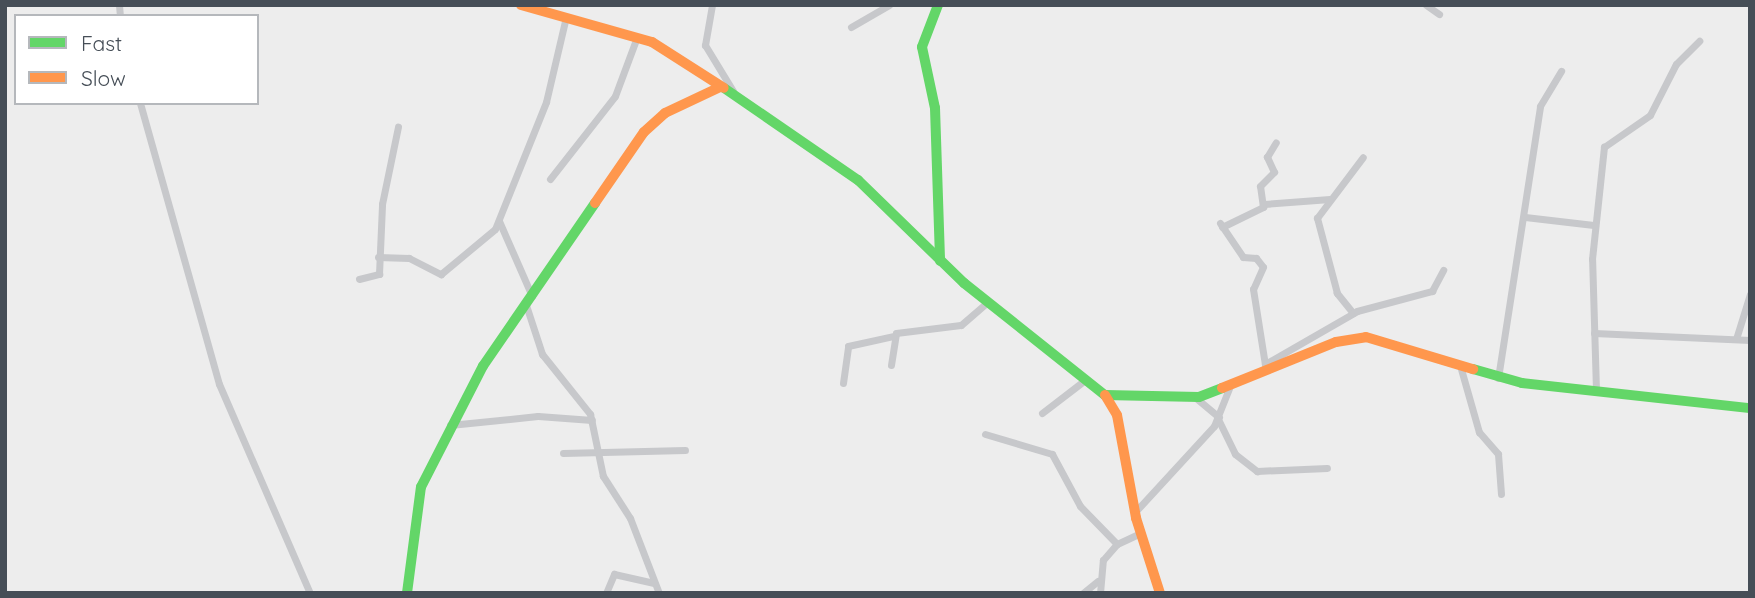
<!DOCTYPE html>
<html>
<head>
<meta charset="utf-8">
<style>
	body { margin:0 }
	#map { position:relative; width:1755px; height:598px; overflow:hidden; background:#ededed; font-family:Quicksand,sans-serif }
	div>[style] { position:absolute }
	.street>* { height:7px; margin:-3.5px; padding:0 3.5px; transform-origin:3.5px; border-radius:3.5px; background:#c7c8cb }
	.fast>* { height:10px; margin:-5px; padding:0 5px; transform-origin:5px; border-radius:5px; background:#63d668 }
	.slow>* { height:10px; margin:-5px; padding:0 5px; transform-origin:5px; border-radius:5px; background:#ff974d }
	span { translate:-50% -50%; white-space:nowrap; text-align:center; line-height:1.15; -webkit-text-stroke:5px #fff; paint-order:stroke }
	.frame { position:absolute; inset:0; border:7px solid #464e57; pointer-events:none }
	.legend { position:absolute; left:14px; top:14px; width:245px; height:91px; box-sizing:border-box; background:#fff; border:2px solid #b5b8bc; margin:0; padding:9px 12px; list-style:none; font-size:21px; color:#464e57 }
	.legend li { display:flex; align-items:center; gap:14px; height:35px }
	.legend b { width:35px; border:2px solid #b5b8bc }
</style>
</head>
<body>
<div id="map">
	<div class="street">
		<div style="left:119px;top:5px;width:11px;rotate:85deg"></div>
		<div style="left:712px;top:5px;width:41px;rotate:99.9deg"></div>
		<div style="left:705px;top:45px;width:54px;rotate:58.7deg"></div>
		<div style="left:1426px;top:5px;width:16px;rotate:35deg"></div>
		<div style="left:851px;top:27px;width:44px;rotate:-30.1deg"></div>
		<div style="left:140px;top:103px;width:292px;rotate:74.3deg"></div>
		<div style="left:219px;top:384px;width:228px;rotate:66.5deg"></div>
		<div style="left:550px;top:179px;width:105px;rotate:-51.9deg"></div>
		<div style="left:615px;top:96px;width:63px;rotate:-69.6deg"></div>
		<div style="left:1264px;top:204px;width:66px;rotate:-4.3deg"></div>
		<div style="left:1525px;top:217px;width:69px;rotate:6.6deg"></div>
		<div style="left:499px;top:221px;width:82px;rotate:66.3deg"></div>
		<div style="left:1220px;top:223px;width:41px;rotate:55.9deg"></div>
		<div style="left:1243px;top:257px;width:13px;rotate:4deg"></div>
		<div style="left:1256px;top:258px;width:11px;rotate:52deg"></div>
		<div style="left:1263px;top:267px;width:24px;rotate:114deg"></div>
		<div style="left:1253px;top:289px;width:77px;rotate:81deg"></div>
		<div style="left:1222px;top:227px;width:46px;rotate:-26deg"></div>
		<div style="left:1263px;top:207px;width:21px;rotate:-98deg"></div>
		<div style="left:1260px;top:186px;width:20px;rotate:-45deg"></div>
		<div style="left:1274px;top:172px;width:17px;rotate:-115deg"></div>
		<div style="left:1267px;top:157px;width:17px;rotate:-59deg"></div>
		<div style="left:378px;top:257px;width:31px;rotate:2deg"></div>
		<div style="left:409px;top:258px;width:36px;rotate:27deg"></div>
		<div style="left:441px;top:274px;width:70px;rotate:-39.8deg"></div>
		<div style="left:495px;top:229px;width:137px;rotate:-68.1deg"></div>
		<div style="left:546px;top:102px;width:87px;rotate:-76.8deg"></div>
		<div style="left:359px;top:279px;width:21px;rotate:-14deg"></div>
		<div style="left:379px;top:274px;width:70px;rotate:-87.5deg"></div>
		<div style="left:382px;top:204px;width:79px;rotate:-78.3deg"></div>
		<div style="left:526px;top:305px;width:52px;rotate:71.9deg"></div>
		<div style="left:542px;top:354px;width:77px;rotate:51.3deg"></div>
		<div style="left:590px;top:414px;width:63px;rotate:78.2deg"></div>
		<div style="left:603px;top:476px;width:50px;rotate:57.3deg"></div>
		<div style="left:630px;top:518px;width:80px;rotate:68.9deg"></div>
		<div style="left:1353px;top:313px;width:26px;rotate:-129deg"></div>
		<div style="left:1337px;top:293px;width:78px;rotate:-104.9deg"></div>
		<div style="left:1317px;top:218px;width:76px;rotate:-53deg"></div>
		<div style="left:1594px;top:333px;width:156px;rotate:2.6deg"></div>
		<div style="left:1736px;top:339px;width:47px;rotate:-72.7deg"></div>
		<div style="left:1265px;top:364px;width:106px;rotate:-29.9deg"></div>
		<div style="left:1357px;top:311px;width:78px;rotate:-14.9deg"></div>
		<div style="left:1432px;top:291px;width:24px;rotate:-62deg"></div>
		<div style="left:891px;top:365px;width:32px;rotate:-81deg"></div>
		<div style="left:896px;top:333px;width:65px;rotate:-7deg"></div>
		<div style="left:961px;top:325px;width:35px;rotate:-41deg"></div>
		<div style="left:1461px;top:369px;width:66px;rotate:74.1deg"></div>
		<div style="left:1479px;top:432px;width:29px;rotate:49deg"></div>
		<div style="left:1498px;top:454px;width:40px;rotate:85.7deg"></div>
		<div style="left:1498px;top:378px;width:275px;rotate:-81.2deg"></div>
		<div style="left:1540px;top:106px;width:41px;rotate:-59deg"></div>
		<div style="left:843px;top:383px;width:37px;rotate:-82deg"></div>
		<div style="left:848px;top:346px;width:46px;rotate:-12.5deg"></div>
		<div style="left:1596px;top:390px;width:131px;rotate:-91.7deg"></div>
		<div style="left:1592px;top:259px;width:113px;rotate:-83.9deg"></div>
		<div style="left:1604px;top:147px;width:56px;rotate:-34.8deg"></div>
		<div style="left:1650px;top:115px;width:57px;rotate:-63deg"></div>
		<div style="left:1676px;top:64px;width:33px;rotate:-45deg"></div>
		<div style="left:1196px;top:398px;width:30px;rotate:40deg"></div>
		<div style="left:1042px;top:413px;width:54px;rotate:-37.5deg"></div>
		<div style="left:1218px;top:419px;width:39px;rotate:64deg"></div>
		<div style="left:1235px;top:454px;width:28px;rotate:38deg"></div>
		<div style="left:1257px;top:471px;width:70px;rotate:-2.5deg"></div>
		<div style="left:450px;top:425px;width:88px;rotate:-5.8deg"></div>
		<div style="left:538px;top:416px;width:54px;rotate:4.2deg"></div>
		<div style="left:985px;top:434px;width:70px;rotate:16.6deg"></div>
		<div style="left:1052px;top:454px;width:59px;rotate:61.7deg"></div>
		<div style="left:1080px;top:506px;width:53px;rotate:45.8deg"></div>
		<div style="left:563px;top:453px;width:122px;rotate:-1.4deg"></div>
		<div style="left:1135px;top:512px;width:117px;rotate:-47.4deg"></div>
		<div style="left:1214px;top:426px;width:43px;rotate:-68.2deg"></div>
		<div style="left:606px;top:593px;width:21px;rotate:-67deg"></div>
		<div style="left:614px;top:574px;width:41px;rotate:12.7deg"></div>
		<div style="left:1083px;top:593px;width:19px;rotate:-39deg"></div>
		<div style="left:1100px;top:593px;width:33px;rotate:-85deg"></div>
		<div style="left:1103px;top:560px;width:21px;rotate:-49deg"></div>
		<div style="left:1117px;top:544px;width:26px;rotate:-25deg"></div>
	</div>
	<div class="fast">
		<div style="left:938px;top:5px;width:45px;rotate:110.9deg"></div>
		<div style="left:922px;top:47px;width:62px;rotate:78deg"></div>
		<div style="left:935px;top:108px;width:153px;rotate:88.1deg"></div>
		<div style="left:724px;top:88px;width:163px;rotate:34.5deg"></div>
		<div style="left:858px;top:180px;width:148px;rotate:44.2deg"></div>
		<div style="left:964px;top:283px;width:180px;rotate:38.5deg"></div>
		<div style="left:1105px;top:395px;width:94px;rotate:1.2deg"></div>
		<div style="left:1199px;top:397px;width:25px;rotate:-21deg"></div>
		<div style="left:1473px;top:369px;width:51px;rotate:15.9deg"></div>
		<div style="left:1522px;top:383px;width:229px;rotate:6.3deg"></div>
		<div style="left:407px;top:593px;width:107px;rotate:-82.5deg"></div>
		<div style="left:421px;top:487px;width:136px;rotate:-62.9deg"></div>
		<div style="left:483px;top:366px;width:198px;rotate:-55.5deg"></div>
	</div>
	<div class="slow">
		<div style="left:521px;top:5px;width:136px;rotate:15.8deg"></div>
		<div style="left:652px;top:42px;width:85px;rotate:32.6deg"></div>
		<div style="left:595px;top:203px;width:86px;rotate:-55.4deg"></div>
		<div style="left:644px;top:132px;width:28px;rotate:-42deg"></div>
		<div style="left:665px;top:113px;width:61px;rotate:-25.3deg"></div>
		<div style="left:1222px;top:388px;width:123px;rotate:-22deg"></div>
		<div style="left:1336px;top:342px;width:30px;rotate:-9deg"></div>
		<div style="left:1366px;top:337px;width:112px;rotate:16.7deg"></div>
		<div style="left:1105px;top:395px;width:23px;rotate:59deg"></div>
		<div style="left:1117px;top:415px;width:105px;rotate:79.5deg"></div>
		<div style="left:1136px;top:518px;width:79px;rotate:72.3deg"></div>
	</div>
	<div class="frame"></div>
	<ul class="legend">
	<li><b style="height:9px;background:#63d668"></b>Fast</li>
	<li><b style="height:9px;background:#ff974d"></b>Slow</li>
	</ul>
</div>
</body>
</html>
